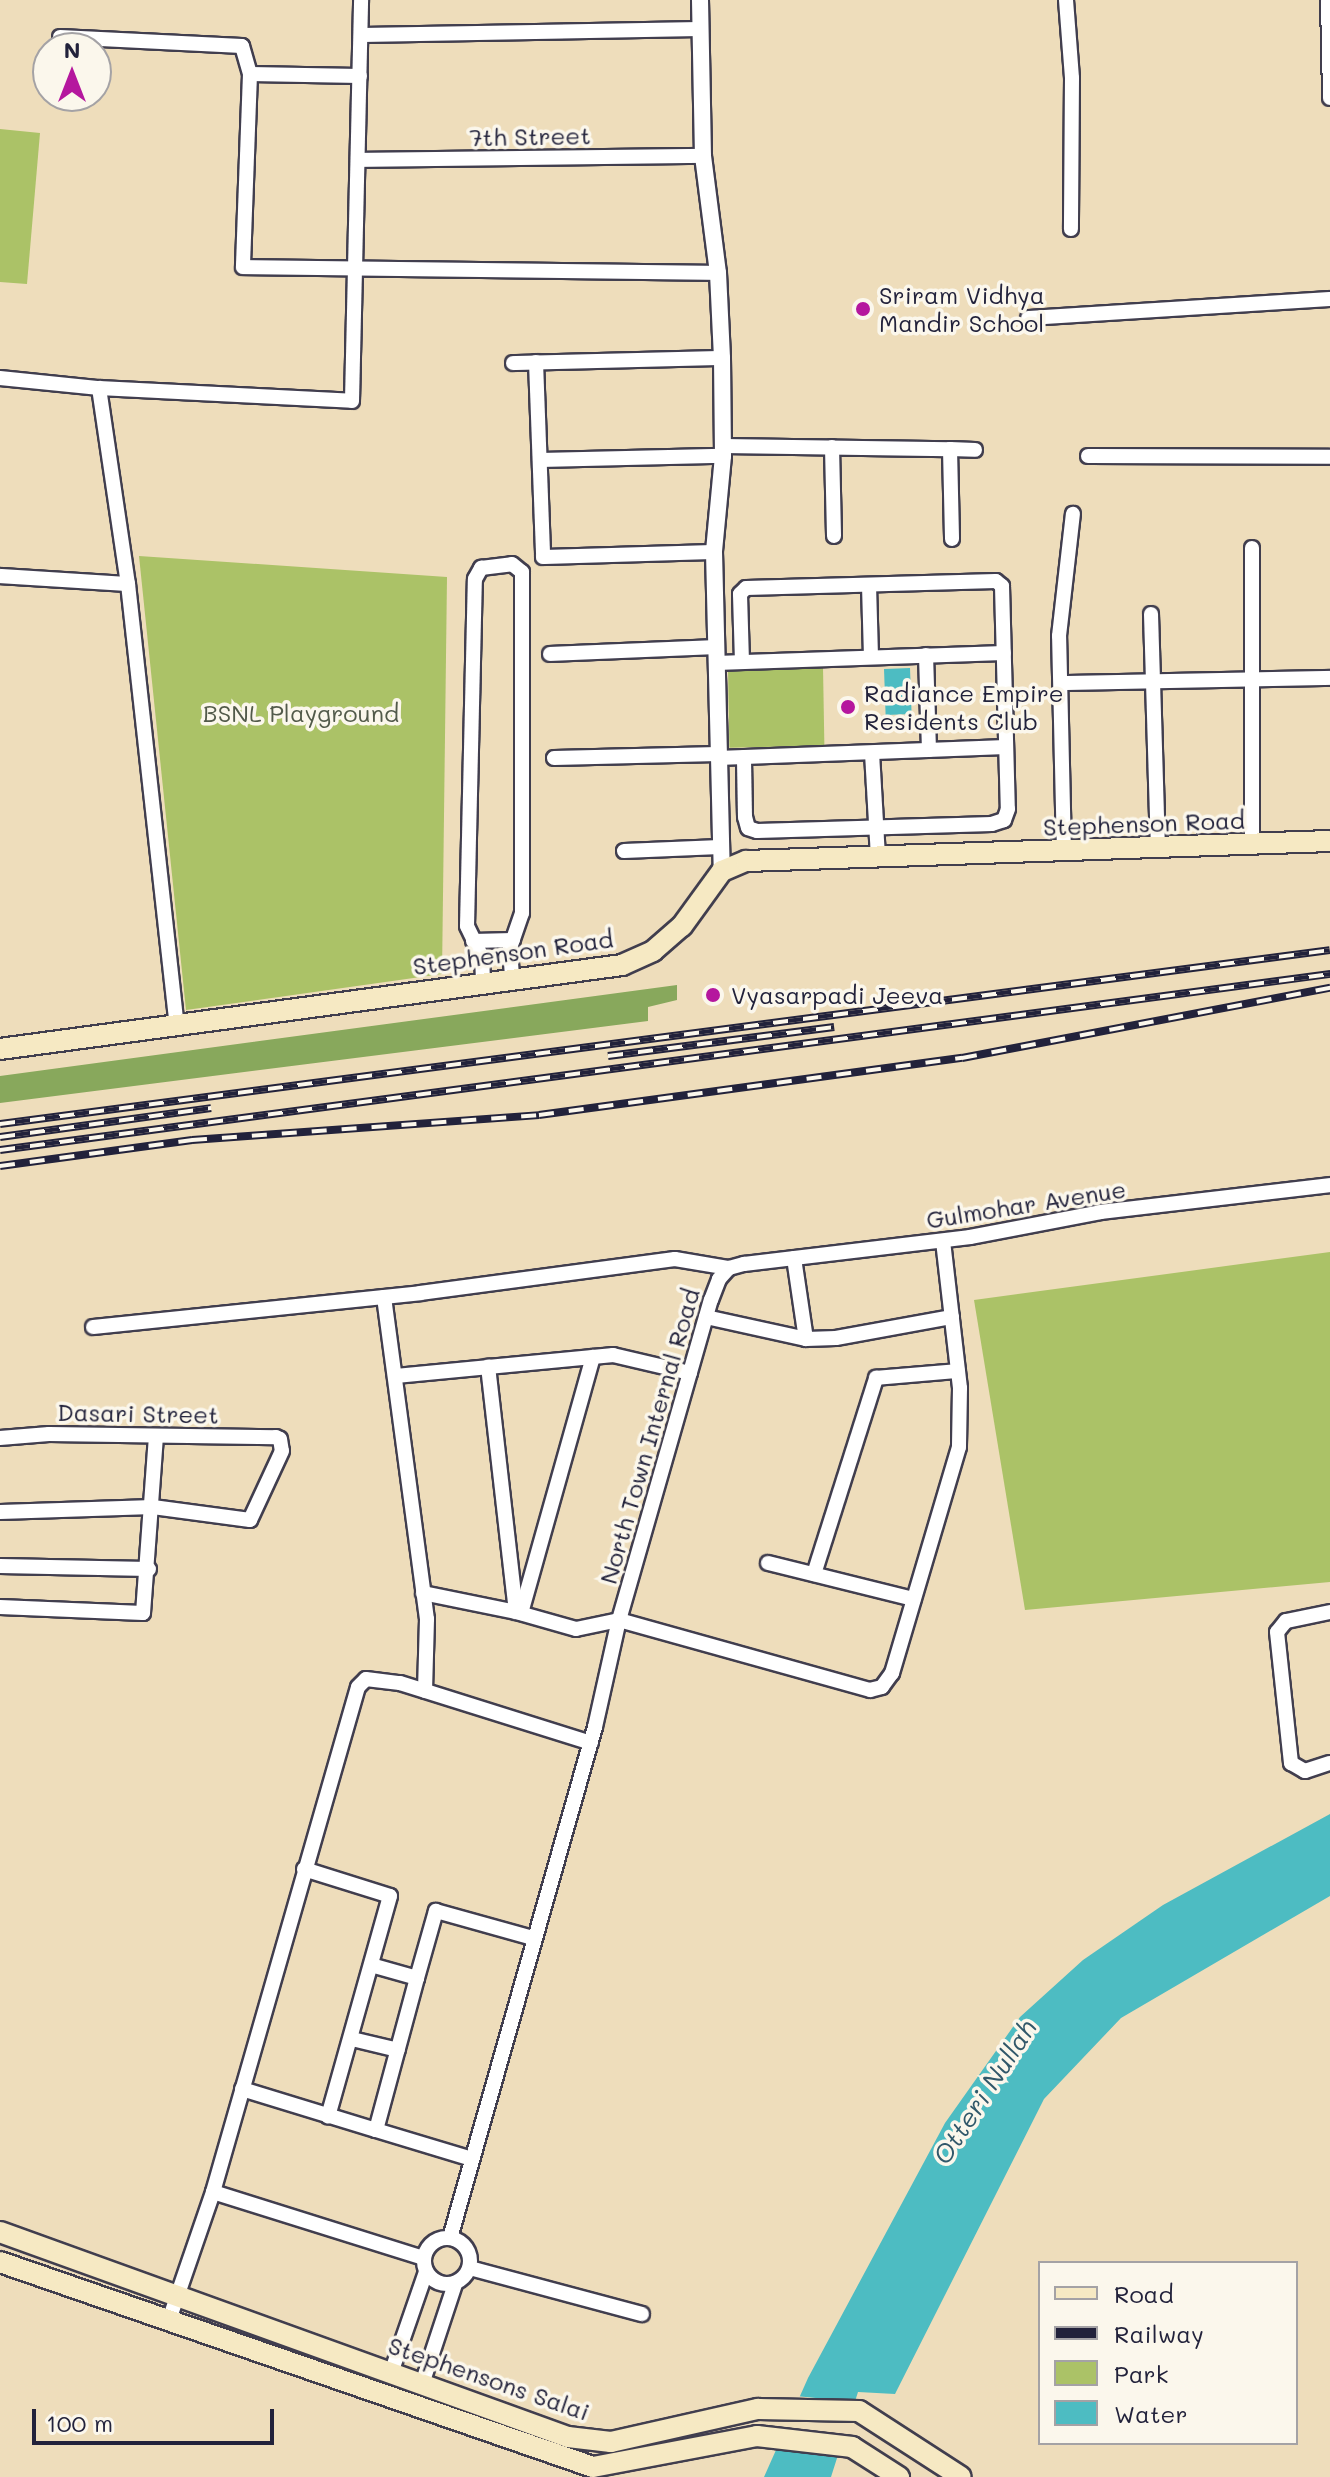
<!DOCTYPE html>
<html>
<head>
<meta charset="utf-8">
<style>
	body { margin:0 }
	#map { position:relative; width:1330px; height:2477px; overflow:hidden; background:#edb; font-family:Mali,sans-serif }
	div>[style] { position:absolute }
	.green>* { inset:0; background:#abc267; transform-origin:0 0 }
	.forest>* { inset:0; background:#88a85c }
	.water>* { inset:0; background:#4dbcc2; transform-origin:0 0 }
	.pier>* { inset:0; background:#edb }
	.roads { filter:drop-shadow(2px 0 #413e4e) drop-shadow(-2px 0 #413e4e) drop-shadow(0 2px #413e4e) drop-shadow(0 -2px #413e4e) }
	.minor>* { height:14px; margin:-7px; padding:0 7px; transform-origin:7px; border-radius:7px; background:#fff }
	.minor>.ring { margin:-7px; padding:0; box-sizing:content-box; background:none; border:14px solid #fff; border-radius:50% }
	.tertiary>* { height:16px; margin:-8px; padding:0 8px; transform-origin:8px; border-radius:8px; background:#fff }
	.secondary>* { height:20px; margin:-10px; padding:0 10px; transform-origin:10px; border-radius:10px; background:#f6e9c3 }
	.rail>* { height:8px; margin-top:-4px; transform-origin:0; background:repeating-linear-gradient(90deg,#fbf7ec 0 15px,#22223b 0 30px); box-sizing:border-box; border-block:2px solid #22223b }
	.dots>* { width:22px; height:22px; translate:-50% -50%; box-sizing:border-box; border:4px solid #fbf7ec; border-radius:50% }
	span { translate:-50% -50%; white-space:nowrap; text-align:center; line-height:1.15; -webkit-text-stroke:7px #fbf7ec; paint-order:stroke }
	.street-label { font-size:24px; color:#22223b }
	.poi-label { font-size:24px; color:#22223b }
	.left { translate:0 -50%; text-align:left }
	.park-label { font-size:24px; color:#525a4a }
	.water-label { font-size:26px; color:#31586a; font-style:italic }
	.legend { position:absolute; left:1038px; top:2261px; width:260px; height:184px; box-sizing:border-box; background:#fbf7ec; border:2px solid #a4a2a5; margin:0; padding:10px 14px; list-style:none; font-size:24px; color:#22223b }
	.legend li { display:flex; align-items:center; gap:16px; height:40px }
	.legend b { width:40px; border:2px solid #a4a2a5 }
	.north { position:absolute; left:32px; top:32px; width:80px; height:80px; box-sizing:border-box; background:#fbf7ec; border:2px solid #a4a2a5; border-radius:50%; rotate:0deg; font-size:22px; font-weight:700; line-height:32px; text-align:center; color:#22223b }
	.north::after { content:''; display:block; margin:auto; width:28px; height:36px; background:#b5179e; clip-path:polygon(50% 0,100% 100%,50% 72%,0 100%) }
	.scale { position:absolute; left:32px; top:2409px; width:242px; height:36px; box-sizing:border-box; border:4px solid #22223b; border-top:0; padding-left:10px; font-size:24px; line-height:28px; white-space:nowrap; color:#22223b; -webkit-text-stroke:6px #fbf7ec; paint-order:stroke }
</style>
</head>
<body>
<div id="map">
	<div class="green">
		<div style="clip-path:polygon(0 129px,40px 133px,27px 284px,0 282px)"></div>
		<div style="clip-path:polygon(139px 556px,447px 577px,442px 974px,186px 1010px)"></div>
		<div style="left:823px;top:667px;width:79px;height:95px;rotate:89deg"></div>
		<div style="clip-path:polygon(1330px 1252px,1330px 1582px,1025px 1610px,974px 1300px)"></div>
	</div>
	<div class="forest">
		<div style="clip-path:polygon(677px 985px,677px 1000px,648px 1007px,648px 1021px,0 1103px,0 1076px)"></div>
	</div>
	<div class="water">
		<div style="left:910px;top:668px;width:46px;height:26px;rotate:88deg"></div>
		<div style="clip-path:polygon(1330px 1814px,1330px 1896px,1121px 2018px,1044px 2099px,895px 2394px,858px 2392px,831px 2477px,764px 2477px,808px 2378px,945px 2123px,1020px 2017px,1083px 1960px,1163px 1905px)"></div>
	</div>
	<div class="pier">
		<div style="clip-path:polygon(796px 2396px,855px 2402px,843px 2456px,772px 2449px)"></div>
	</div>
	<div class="roads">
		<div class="minor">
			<div style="left:1066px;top:0;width:78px;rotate:85.6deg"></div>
			<div style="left:1072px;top:78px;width:151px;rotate:90.4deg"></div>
			<div style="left:1328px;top:0;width:98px;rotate:88.8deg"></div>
			<div style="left:362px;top:35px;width:338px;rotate:-1deg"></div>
			<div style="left:60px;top:37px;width:182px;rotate:2.8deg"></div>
			<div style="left:242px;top:46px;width:29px;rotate:74deg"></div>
			<div style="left:250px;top:74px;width:110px;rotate:1deg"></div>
			<div style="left:250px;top:74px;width:193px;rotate:92.1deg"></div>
			<div style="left:243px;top:267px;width:475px;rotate:0.7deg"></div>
			<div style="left:358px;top:160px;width:345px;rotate:-0.7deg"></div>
			<div style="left:1028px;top:318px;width:303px;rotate:-3.6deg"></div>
			<div style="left:536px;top:362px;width:195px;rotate:87.9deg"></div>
			<div style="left:543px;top:557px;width:171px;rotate:-1.7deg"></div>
			<div style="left:513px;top:363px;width:209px;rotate:-1.4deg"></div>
			<div style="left:0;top:378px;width:100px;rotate:5.8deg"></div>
			<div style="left:99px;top:388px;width:253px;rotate:2.9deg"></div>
			<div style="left:352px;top:401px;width:401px;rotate:-88.7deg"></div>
			<div style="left:99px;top:388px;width:198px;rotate:81.6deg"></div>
			<div style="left:128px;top:584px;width:445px;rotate:83.7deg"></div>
			<div style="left:723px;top:446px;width:227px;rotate:0.8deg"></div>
			<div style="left:950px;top:449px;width:90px;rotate:88.7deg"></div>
			<div style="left:832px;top:447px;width:89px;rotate:88.7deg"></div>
			<div style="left:950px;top:449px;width:25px;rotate:2deg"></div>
			<div style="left:1088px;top:456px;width:242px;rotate:0.2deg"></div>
			<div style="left:540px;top:460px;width:183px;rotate:-1.3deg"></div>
			<div style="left:1252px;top:548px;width:298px;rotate:90deg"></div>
			<div style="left:0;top:576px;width:128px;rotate:3.6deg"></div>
			<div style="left:869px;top:585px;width:72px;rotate:88.4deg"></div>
			<div style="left:1151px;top:614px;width:235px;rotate:88.3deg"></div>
			<div style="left:550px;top:654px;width:166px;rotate:-2.4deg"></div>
			<div style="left:926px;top:655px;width:95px;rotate:88.2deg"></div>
			<div style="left:742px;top:662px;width:68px;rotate:-91.7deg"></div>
			<div style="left:740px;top:594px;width:8px;rotate:-45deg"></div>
			<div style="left:746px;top:588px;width:250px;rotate:-1.6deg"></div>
			<div style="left:996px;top:581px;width:8px;rotate:40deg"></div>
			<div style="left:1002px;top:586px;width:223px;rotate:88.5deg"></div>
			<div style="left:1008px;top:809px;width:12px;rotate:110deg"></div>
			<div style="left:1004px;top:820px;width:13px;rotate:162deg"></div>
			<div style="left:992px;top:824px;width:235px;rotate:178.3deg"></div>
			<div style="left:757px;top:831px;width:9px;rotate:-162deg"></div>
			<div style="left:748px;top:828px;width:11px;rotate:-105deg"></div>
			<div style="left:745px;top:817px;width:60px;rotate:-91deg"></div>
			<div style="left:716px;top:663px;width:288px;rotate:-2deg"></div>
			<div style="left:1061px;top:683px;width:269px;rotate:-1.1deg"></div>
			<div style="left:872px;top:753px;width:104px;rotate:86.7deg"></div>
			<div style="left:554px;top:758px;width:164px;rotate:-1.4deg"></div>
			<div style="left:718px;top:758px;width:288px;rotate:-2.2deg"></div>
			<div style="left:624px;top:851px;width:96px;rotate:-2.4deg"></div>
			<div style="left:1064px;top:853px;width:217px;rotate:-91.3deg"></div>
			<div style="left:1059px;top:636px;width:123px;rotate:-83.5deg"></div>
			<div style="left:473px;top:941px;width:40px;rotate:-1.4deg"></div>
			<div style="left:483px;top:982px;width:25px;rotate:-92deg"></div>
			<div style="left:482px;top:957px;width:34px;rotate:-116deg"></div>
			<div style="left:467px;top:926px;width:347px;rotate:-88.7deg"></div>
			<div style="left:475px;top:579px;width:13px;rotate:-61deg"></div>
			<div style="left:481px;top:568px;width:31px;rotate:-7deg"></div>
			<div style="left:512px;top:564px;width:13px;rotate:39deg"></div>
			<div style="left:522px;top:572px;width:341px;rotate:90deg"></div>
			<div style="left:522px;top:913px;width:37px;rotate:109deg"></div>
			<div style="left:510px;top:948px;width:32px;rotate:86deg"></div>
			<div style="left:943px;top:1241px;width:148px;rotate:83.4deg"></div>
			<div style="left:960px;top:1388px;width:59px;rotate:91deg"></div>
			<div style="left:959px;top:1447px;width:236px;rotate:106.5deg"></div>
			<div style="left:892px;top:1673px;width:17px;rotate:126deg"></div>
			<div style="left:882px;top:1687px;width:12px;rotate:166deg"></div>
			<div style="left:870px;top:1690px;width:261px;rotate:-164.4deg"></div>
			<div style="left:619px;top:1620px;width:333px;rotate:-74deg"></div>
			<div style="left:711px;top:1300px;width:22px;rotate:-69deg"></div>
			<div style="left:719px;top:1279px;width:15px;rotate:-48deg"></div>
			<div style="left:729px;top:1268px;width:16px;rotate:-15deg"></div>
			<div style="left:744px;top:1264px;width:228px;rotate:-6.8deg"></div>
			<div style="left:970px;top:1237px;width:133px;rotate:-10.8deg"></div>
			<div style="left:1101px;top:1212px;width:231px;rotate:-6.7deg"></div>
			<div style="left:794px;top:1258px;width:82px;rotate:81.6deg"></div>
			<div style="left:384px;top:1297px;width:325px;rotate:82.4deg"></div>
			<div style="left:427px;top:1619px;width:72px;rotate:91.6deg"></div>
			<div style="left:706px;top:1317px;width:102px;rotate:12.4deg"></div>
			<div style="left:806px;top:1339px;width:30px;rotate:-2deg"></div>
			<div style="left:836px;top:1338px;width:118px;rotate:-10.3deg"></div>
			<div style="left:93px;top:1327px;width:329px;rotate:-5.9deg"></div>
			<div style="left:420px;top:1293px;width:257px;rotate:-7.6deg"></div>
			<div style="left:675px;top:1259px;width:55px;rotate:9.5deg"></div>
			<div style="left:395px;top:1376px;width:93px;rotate:-5.5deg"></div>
			<div style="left:0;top:1438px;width:49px;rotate:-4.7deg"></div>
			<div style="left:49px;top:1434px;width:227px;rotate:0.8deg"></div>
			<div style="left:276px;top:1437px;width:4px;rotate:27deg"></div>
			<div style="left:280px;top:1439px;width:12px;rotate:81deg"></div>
			<div style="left:282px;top:1451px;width:76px;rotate:114.9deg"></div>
			<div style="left:250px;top:1520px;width:98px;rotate:-172.4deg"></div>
			<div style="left:153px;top:1507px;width:153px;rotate:178.1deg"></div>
			<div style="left:768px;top:1563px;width:150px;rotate:13.9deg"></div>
			<div style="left:0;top:1566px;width:149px;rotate:1.2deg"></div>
			<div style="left:814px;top:1574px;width:206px;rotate:-72.4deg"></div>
			<div style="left:876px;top:1378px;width:82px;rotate:-4.9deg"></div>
			<div style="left:423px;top:1593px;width:95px;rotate:11.5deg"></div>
			<div style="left:0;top:1607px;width:143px;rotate:2.4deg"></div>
			<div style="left:143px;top:1613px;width:176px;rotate:-85.8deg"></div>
			<div style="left:1330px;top:1612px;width:45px;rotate:168.4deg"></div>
			<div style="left:1286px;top:1621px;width:14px;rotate:129deg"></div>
			<div style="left:1277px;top:1632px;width:132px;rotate:83.9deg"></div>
			<div style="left:1291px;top:1763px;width:16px;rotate:30deg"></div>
			<div style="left:1305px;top:1771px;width:26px;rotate:-18deg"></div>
			<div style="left:521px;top:1613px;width:266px;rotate:-74.3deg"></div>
			<div style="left:304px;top:1869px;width:90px;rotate:17.4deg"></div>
			<div style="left:390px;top:1896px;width:229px;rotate:105.7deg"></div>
			<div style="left:371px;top:1965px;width:48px;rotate:15.8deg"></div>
			<div style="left:352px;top:2039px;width:47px;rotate:13.4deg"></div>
			<div style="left:242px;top:2089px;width:140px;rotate:17deg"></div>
			<div style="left:472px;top:2159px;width:100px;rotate:-163.2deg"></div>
			<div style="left:376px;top:2130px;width:157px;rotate:-74.9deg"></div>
			<div style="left:417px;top:1978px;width:70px;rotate:-74.2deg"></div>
			<div style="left:436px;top:1911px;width:101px;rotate:15.6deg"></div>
			<div style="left:213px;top:2192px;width:221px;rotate:17.4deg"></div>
			<div class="ring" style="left:424px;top:2238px;width:32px;height:32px"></div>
			<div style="left:450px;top:2238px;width:531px;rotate:-74.16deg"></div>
			<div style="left:595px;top:1727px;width:110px;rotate:-77.4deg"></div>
			<div style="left:619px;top:1620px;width:44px;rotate:168.2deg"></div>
			<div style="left:576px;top:1629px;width:62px;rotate:-164.2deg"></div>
			<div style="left:516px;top:1612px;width:247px;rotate:-96.5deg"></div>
			<div style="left:488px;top:1367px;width:126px;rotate:-5.5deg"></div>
			<div style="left:613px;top:1355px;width:79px;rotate:13.2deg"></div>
			<div style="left:470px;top:2268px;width:178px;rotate:15deg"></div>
			<div style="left:169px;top:2320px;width:135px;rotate:-71deg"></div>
			<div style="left:213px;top:2192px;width:525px;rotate:-73.98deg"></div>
			<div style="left:358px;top:1687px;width:11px;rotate:-45deg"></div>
			<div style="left:366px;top:1679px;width:34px;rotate:7deg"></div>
			<div style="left:400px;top:1683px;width:200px;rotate:17.4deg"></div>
			<div style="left:391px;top:2373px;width:107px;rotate:-70.9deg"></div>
			<div style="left:422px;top:2384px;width:105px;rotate:-71.7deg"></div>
		</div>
		<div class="tertiary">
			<div style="left:700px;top:0;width:156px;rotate:88.9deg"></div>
			<div style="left:703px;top:156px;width:118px;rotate:82.7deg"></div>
			<div style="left:718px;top:273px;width:85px;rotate:87.3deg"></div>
			<div style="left:722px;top:358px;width:98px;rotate:89.4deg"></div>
			<div style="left:723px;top:456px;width:96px;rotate:95.4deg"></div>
			<div style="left:714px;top:552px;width:319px;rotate:88.6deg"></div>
		</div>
		<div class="secondary">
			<div style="left:0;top:1049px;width:628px;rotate:-7.69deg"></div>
			<div style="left:622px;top:965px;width:34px;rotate:-24deg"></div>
			<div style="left:653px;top:951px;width:38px;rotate:-41deg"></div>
			<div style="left:682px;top:926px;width:68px;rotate:-54deg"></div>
			<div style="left:722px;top:871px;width:26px;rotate:-23deg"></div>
			<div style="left:746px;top:861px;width:584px;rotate:-1.96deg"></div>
			<div style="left:0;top:2232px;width:604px;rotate:19.85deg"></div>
			<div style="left:568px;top:2437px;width:43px;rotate:6.6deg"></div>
			<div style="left:611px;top:2442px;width:151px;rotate:-12.7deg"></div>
			<div style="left:758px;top:2409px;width:101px;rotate:1.1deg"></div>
			<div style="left:859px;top:2411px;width:121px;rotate:32.9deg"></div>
			<div style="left:0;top:2262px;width:627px;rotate:19.07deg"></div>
			<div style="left:593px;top:2467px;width:167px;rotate:-10.7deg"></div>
			<div style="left:757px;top:2436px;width:96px;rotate:6.6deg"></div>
			<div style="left:852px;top:2447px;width:56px;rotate:32.6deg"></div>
		</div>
	</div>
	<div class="rail">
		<div style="left:608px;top:1056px;width:228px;rotate:-7.3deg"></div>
		<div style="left:0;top:1124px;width:1341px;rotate:-7.45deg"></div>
		<div style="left:0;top:1137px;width:213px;rotate:-7.8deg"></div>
		<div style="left:0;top:1150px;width:1342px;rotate:-7.54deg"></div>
		<div style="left:0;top:1166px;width:194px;rotate:-7.7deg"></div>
		<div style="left:192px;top:1140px;width:348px;rotate:-4.1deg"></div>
		<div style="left:539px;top:1115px;width:427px;rotate:-7.7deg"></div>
		<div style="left:962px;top:1058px;width:375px;rotate:-10.8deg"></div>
	</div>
	<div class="dots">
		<div style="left:863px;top:309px;background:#b5179e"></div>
		<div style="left:848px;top:707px;background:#b5179e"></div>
		<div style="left:713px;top:995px;background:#b5179e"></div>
	</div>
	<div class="street-label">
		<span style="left:530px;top:136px;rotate:-1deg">7th Street</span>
		<span style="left:1144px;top:823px;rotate:-2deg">Stephenson Road</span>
		<span style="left:513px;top:952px;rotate:-8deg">Stephenson Road</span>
		<span style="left:1026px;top:1204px;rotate:-9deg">Gulmohar Avenue</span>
		<span style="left:138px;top:1413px;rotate:1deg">Dasari Street</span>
		<span style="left:649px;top:1436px;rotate:-74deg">North Town Internal Road</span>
		<span style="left:489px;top:2378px;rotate:19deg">Stephensons Salai</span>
	</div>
	<div class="poi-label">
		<span class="left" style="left:879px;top:309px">Sriram Vidhya<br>Mandir School</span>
		<span class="left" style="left:864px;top:707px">Radiance Empire<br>Residents Club</span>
		<span class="left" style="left:731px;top:995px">Vyasarpadi Jeeva</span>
	</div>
	<div class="park-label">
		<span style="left:301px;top:713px">BSNL Playground</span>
	</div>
	<div class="water-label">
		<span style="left:985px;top:2092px;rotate:-57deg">Otteri Nullah</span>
	</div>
	<ul class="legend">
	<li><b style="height:10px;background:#f6e9c3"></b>Road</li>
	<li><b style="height:10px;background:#22223b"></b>Railway</li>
	<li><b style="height:22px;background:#abc267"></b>Park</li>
	<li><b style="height:22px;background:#4dbcc2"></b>Water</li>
	</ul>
	<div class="north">N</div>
	<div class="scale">100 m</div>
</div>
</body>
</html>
